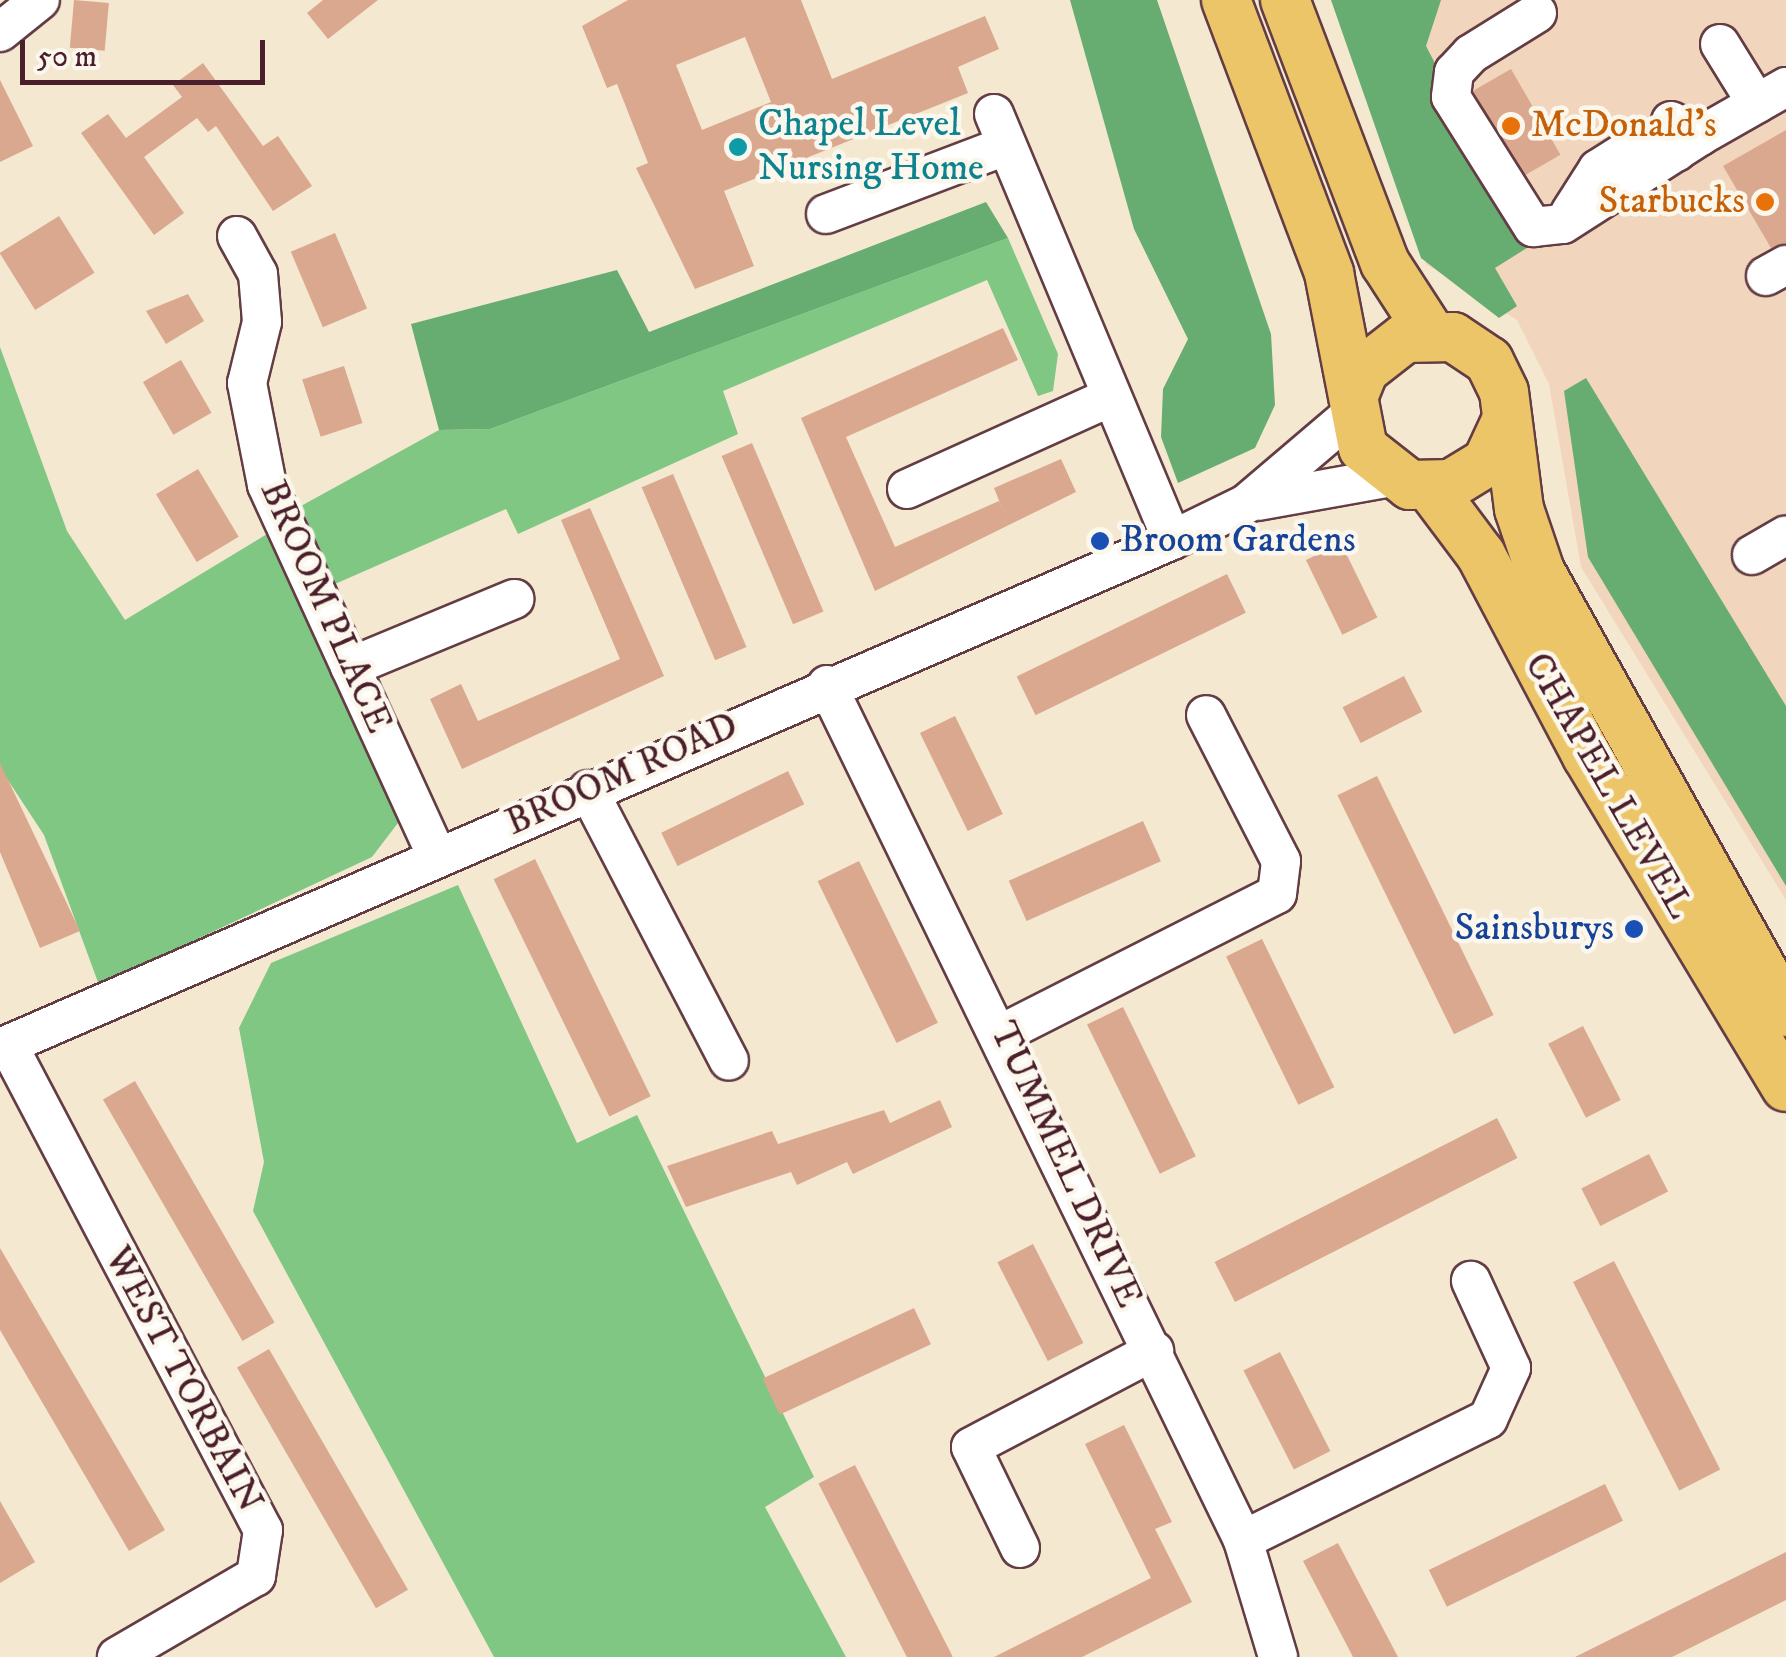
<!DOCTYPE html>
<html>
<head>
<meta charset="utf-8">
<style>
	body { margin:0 }
	#map { position:relative; width:1786px; height:1657px; overflow:hidden; background:#f4e8d1; font-family:"IM FELL DW Pica",serif }
	div>[style] { position:absolute }
	.built>* { inset:0; background:#f1d5bd }
	.green>* { inset:0; background:#7fc783 }
	.forest>* { inset:0; background:#67ac71 }
	.building>* { inset:0; background:#daa88e; transform-origin:0 0 }
	.roads { filter:drop-shadow(2px 0 #643d44) drop-shadow(-2px 0 #643d44) drop-shadow(0 2px #643d44) drop-shadow(0 -2px #643d44) }
	.minor>* { height:38px; margin:-19px; padding:0 19px; transform-origin:19px; border-radius:19px; background:#fff }
	.major>* { height:48px; margin:-24px; padding:0 24px; transform-origin:24px; border-radius:24px; background:#edc569 }
	.dots>* { width:28px; height:28px; translate:-50% -50%; box-sizing:border-box; border:5px solid #fbf7ec; border-radius:50% }
	span { translate:-50% -50%; white-space:nowrap; text-align:center; line-height:1.15; -webkit-text-stroke:9px #fbf7ec; paint-order:stroke }
	.culture-label { font-size:38px; color:#0d838f }
	.left { translate:0 -50%; text-align:left }
	.food-label { font-size:38px; color:#c56008 }
	.right { translate:-100% -50%; text-align:right }
	.transit-label { font-size:38px; color:#164399 }
	.street-label { font-size:38px; color:#4a1f2b }
	.scale { position:absolute; left:20px; top:40px; width:245px; height:45px; box-sizing:border-box; border:5px solid #4a1f2b; border-top:0; padding-left:12px; font-size:30px; line-height:35px; white-space:nowrap; color:#4a1f2b; -webkit-text-stroke:8px #fbf7ec; paint-order:stroke }
</style>
</head>
<body>
<div id="map">
	<div class="built">
		<div style="clip-path:polygon(1344px 0,1786px 0,1786px 900px,1581px 567px,1549px 384px,1517px 320px,1426px 264px)"></div>
	</div>
	<div class="green">
		<div style="clip-path:polygon(1008px 238px,1058px 354px,1053px 391px,1038px 396px,987px 280px,723px 391px,738px 434px,518px 534px,506px 509px,335px 584px,301px 506px,439px 430px,490px 429px)"></div>
		<div style="clip-path:polygon(0 347px,67px 531px,125px 620px,272px 531px,401px 819px,372px 857px,99px 985px,44px 835px,0 768px)"></div>
		<div style="clip-path:polygon(458px 885px,577px 1143px,637px 1115px,814px 1477px,765px 1507px,846px 1657px,494px 1657px,253px 1211px,264px 1162px,239px 1028px,271px 963px)"></div>
	</div>
	<div class="forest">
		<div style="clip-path:polygon(1070px 0,1157px 0,1271px 334px,1275px 405px,1255px 448px,1178px 483px,1161px 437px,1163px 389px,1188px 339px,1134px 229px)"></div>
		<div style="clip-path:polygon(1331px 0,1441px 0,1426px 46px,1530px 246px,1495px 268px,1517px 306px,1499px 318px,1421px 258px)"></div>
		<div style="clip-path:polygon(986px 202px,1008px 238px,490px 429px,439px 430px,411px 324px,617px 270px,649px 332px)"></div>
		<div style="clip-path:polygon(1586px 378px,1786px 706px,1786px 886px,1588px 557px,1564px 391px)"></div>
	</div>
	<div class="building">
		<div style="left:74px;top:0;width:35px;height:48px;rotate:5deg"></div>
		<div style="clip-path:polygon(323px 0,378px 0,328px 39px,307px 13px)"></div>
		<div style="clip-path:polygon(evenodd,628px 0,801px 0,832px 79px,985px 16px,999px 49px,958px 67px,968px 93px,724px 191px,754px 266px,695px 289px,636px 168px,648px 163px,617px 84px,607px 88px,582px 26px,628px 0,745px 37px,771px 102px,702px 130px,676px 65px,745px 37px)"></div>
		<div style="clip-path:polygon(203px 63px,263px 146px,278px 136px,312px 186px,273px 211px,216px 126px,208px 132px,197px 118px,144px 157px,184px 213px,154px 235px,81px 133px,108px 114px,126px 138px,182px 97px,173px 85px)"></div>
		<div style="left:1511px;top:69px;width:99px;height:44px;rotate:60deg"></div>
		<div style="clip-path:polygon(0 80px,33px 146px,0 162px)"></div>
		<div style="clip-path:polygon(1786px 130px,1786px 243px,1771px 248px,1723px 166px)"></div>
		<div style="left:59px;top:216px;width:67px;height:70px;rotate:58deg"></div>
		<div style="left:335px;top:233px;width:82px;height:48px;rotate:67deg"></div>
		<div style="clip-path:polygon(188px 294px,204px 321px,166px 344px,146px 311px)"></div>
		<div style="clip-path:polygon(1003px 328px,1018px 360px,846px 437px,895px 547px,999px 501px,1004px 513px,994px 488px,1061px 459px,1076px 492px,875px 591px,801px 418px)"></div>
		<div style="left:181px;top:360px;width:61px;height:44px;rotate:60deg"></div>
		<div style="left:344px;top:366px;width:60px;height:44px;rotate:72deg"></div>
		<div style="left:752px;top:443px;width:183px;height:33px;rotate:67deg"></div>
		<div style="left:198px;top:469px;width:79px;height:49px;rotate:59deg"></div>
		<div style="left:673px;top:474px;width:188px;height:34px;rotate:67deg"></div>
		<div style="clip-path:polygon(590px 508px,664px 676px,462px 769px,430px 699px,461px 684px,478px 721px,620px 659px,561px 520px)"></div>
		<div style="left:1341px;top:543px;width:83px;height:39px;rotate:64deg"></div>
		<div style="left:1227px;top:574px;width:43px;height:234px;rotate:64deg"></div>
		<div style="left:1404px;top:676px;width:40px;height:69px;rotate:63deg"></div>
		<div style="left:955px;top:716px;width:109px;height:39px;rotate:64deg"></div>
		<div style="clip-path:polygon(0 763px,80px 931px,40px 948px,0 852px)"></div>
		<div style="left:788px;top:771px;width:37px;height:141px;rotate:64deg"></div>
		<div style="left:1377px;top:776px;width:266px;height:44px;rotate:64deg"></div>
		<div style="left:1143px;top:821px;width:44px;height:147px;rotate:66deg"></div>
		<div style="left:535px;top:859px;width:264px;height:46px;rotate:64deg"></div>
		<div style="left:859px;top:861px;width:180px;height:46px;rotate:64deg"></div>
		<div style="left:1262px;top:939px;width:165px;height:40px;rotate:64deg"></div>
		<div style="left:1123px;top:1007px;width:166px;height:40px;rotate:64deg"></div>
		<div style="left:1583px;top:1026px;width:83px;height:39px;rotate:63deg"></div>
		<div style="left:135px;top:1081px;width:279px;height:37px;rotate:60deg"></div>
		<div style="clip-path:polygon(940px 1100px,952px 1127px,853px 1174px,847px 1162px,797px 1185px,791px 1172px,686px 1207px,667px 1166px,772px 1131px,778px 1144px,884px 1110px,890px 1123px)"></div>
		<div style="left:1497px;top:1118px;width:45px;height:317px;rotate:63deg"></div>
		<div style="left:1649px;top:1154px;width:42px;height:76px;rotate:63deg"></div>
		<div style="left:1033px;top:1244px;width:111px;height:40px;rotate:63deg"></div>
		<div style="clip-path:polygon(0 1248px,165px 1530px,129px 1551px,0 1330px)"></div>
		<div style="left:1614px;top:1261px;width:234px;height:46px;rotate:63deg"></div>
		<div style="left:914px;top:1308px;width:40px;height:167px;rotate:65deg"></div>
		<div style="left:269px;top:1349px;width:278px;height:37px;rotate:60deg"></div>
		<div style="left:1280px;top:1352px;width:111px;height:41px;rotate:63deg"></div>
		<div style="clip-path:polygon(1124px 1425px,1172px 1522px,1155px 1529px,1192px 1602px,1082px 1657px,994px 1657px,1151px 1578px,1085px 1444px)"></div>
		<div style="left:855px;top:1465px;width:215px;height:41px;rotate:63deg"></div>
		<div style="left:1605px;top:1484px;width:41px;height:196px;rotate:64deg"></div>
		<div style="clip-path:polygon(0 1501px,35px 1562px,0 1583px)"></div>
		<div style="clip-path:polygon(1338px 1543px,1398px 1657px,1353px 1657px,1303px 1561px)"></div>
		<div style="clip-path:polygon(1786px 1552px,1786px 1600px,1672px 1657px,1575px 1657px)"></div>
	</div>
	<div class="roads">
		<div class="minor">
			<div style="left:1537px;top:13px;width:78px;rotate:148.2deg"></div>
			<div style="left:1471px;top:54px;width:25px;rotate:133deg"></div>
			<div style="left:1454px;top:72px;width:25px;rotate:97deg"></div>
			<div style="left:1451px;top:97px;width:154px;rotate:57.8deg"></div>
			<div style="left:1533px;top:227px;width:30px;rotate:-6deg"></div>
			<div style="left:1563px;top:224px;width:163px;rotate:-32.7deg"></div>
			<div style="left:0;top:32px;width:51px;rotate:-38.7deg"></div>
			<div style="left:1720px;top:44px;width:70px;rotate:58.3deg"></div>
			<div style="left:994px;top:114px;width:462px;rotate:67.3deg"></div>
			<div style="left:1671px;top:121px;width:33px;rotate:27deg"></div>
			<div style="left:1700px;top:136px;width:99px;rotate:-29.7deg"></div>
			<div style="left:1570px;top:213px;width:52px;rotate:-57.5deg"></div>
			<div style="left:1598px;top:169px;width:45px;rotate:-32.3deg"></div>
			<div style="left:1636px;top:145px;width:41px;rotate:9.9deg"></div>
			<div style="left:826px;top:214px;width:191px;rotate:-20.8deg"></div>
			<div style="left:237px;top:236px;width:43px;rotate:61.1deg"></div>
			<div style="left:258px;top:274px;width:48px;rotate:85.2deg"></div>
			<div style="left:262px;top:322px;width:63px;rotate:103.8deg"></div>
			<div style="left:247px;top:383px;width:104px;rotate:78.9deg"></div>
			<div style="left:267px;top:485px;width:408px;rotate:65.4deg"></div>
			<div style="left:1766px;top:276px;width:23px;rotate:-29deg"></div>
			<div style="left:907px;top:489px;width:218px;rotate:-24.3deg"></div>
			<div style="left:1258px;top:501px;width:135px;rotate:-10.2deg"></div>
			<div style="left:1752px;top:555px;width:39px;rotate:-30deg"></div>
			<div style="left:350px;top:667px;width:178px;rotate:-22.5deg"></div>
			<div style="left:827px;top:685px;width:951px;rotate:64.05deg"></div>
			<div style="left:1243px;top:1540px;width:122px;rotate:73.3deg"></div>
			<div style="left:588px;top:790px;width:305px;rotate:62.5deg"></div>
			<div style="left:1003px;top:1033px;width:307px;rotate:-26.9deg"></div>
			<div style="left:1277px;top:894px;width:33px;rotate:-83deg"></div>
			<div style="left:1281px;top:861px;width:164px;rotate:-117.2deg"></div>
			<div style="left:8px;top:1045px;width:548px;rotate:62.27deg"></div>
			<div style="left:263px;top:1530px;width:47px;rotate:98.7deg"></div>
			<div style="left:256px;top:1576px;width:161px;rotate:149.8deg"></div>
			<div style="left:0;top:1048px;width:1277px;rotate:-23.43deg"></div>
			<div style="left:1172px;top:540px;width:82px;rotate:-25.9deg"></div>
			<div style="left:1246px;top:504px;width:140px;rotate:-40.4deg"></div>
			<div style="left:1243px;top:1540px;width:273px;rotate:-26.3deg"></div>
			<div style="left:1488px;top:1419px;width:56px;rotate:-65.7deg"></div>
			<div style="left:1511px;top:1368px;width:96px;rotate:-114.7deg"></div>
			<div style="left:1020px;top:1548px;width:112px;rotate:-115.9deg"></div>
			<div style="left:971px;top:1447px;width:207px;rotate:-27.7deg"></div>
		</div>
		<div class="major">
			<div style="left:1226px;top:0;width:292px;rotate:69.3deg"></div>
			<div style="left:1329px;top:273px;width:178px;rotate:79deg"></div>
			<div style="left:1363px;top:448px;width:60px;rotate:38.2deg"></div>
			<div style="left:1410px;top:485px;width:41px;rotate:-1.4deg"></div>
			<div style="left:1451px;top:484px;width:42px;rotate:-31.4deg"></div>
			<div style="left:1487px;top:462px;width:43px;rotate:-65.2deg"></div>
			<div style="left:1285px;top:0;width:281px;rotate:69.2deg"></div>
			<div style="left:1385px;top:263px;width:85px;rotate:57.1deg"></div>
			<div style="left:1354px;top:395px;width:27px;rotate:-68deg"></div>
			<div style="left:1364px;top:370px;width:52px;rotate:-38deg"></div>
			<div style="left:1405px;top:338px;width:48px;rotate:-1.2deg"></div>
			<div style="left:1453px;top:337px;width:43px;rotate:33.7deg"></div>
			<div style="left:1489px;top:361px;width:34px;rotate:64deg"></div>
			<div style="left:1504px;top:392px;width:118px;rotate:82.7deg"></div>
			<div style="left:1519px;top:509px;width:65px;rotate:71.3deg"></div>
			<div style="left:1540px;top:571px;width:505px;rotate:60.85deg"></div>
			<div style="left:1430px;top:487px;width:85px;rotate:53.1deg"></div>
			<div style="left:1481px;top:555px;width:227px;rotate:62.2deg"></div>
			<div style="left:1587px;top:756px;width:386px;rotate:59deg"></div>
		</div>
	</div>
	<div class="dots">
		<div style="left:1511px;top:126px;background:#e8710a"></div>
		<div style="left:738px;top:147px;background:#0f9aa8"></div>
		<div style="left:1765px;top:202px;background:#e8710a"></div>
		<div style="left:1100px;top:541px;background:#1a4fb4"></div>
		<div style="left:1634px;top:929px;background:#1a4fb4"></div>
	</div>
	<div class="culture-label">
		<span class="left" style="left:758px;top:147px">Chapel Level<br>Nursing Home</span>
	</div>
	<div class="food-label">
		<span class="left" style="left:1531px;top:126px">McDonald's</span>
		<span class="right" style="left:1745px;top:202px">Starbucks</span>
	</div>
	<div class="transit-label">
		<span class="left" style="left:1120px;top:541px">Broom Gardens</span>
		<span class="right" style="left:1614px;top:929px">Sainsburys</span>
	</div>
	<div class="street-label">
		<span style="left:325px;top:607px;rotate:66deg">BROOM PLACE</span>
		<span style="left:622px;top:775px;rotate:-24deg">BROOM ROAD</span>
		<span style="left:1608px;top:786px;rotate:60deg">CHAPEL LEVEL</span>
		<span style="left:1065px;top:1165px;rotate:65deg">TUMMEL DRIVE</span>
		<span style="left:183px;top:1380px;rotate:62deg">WEST TORBAIN</span>
	</div>
	<div class="scale">50 m</div>
</div>
</body>
</html>
